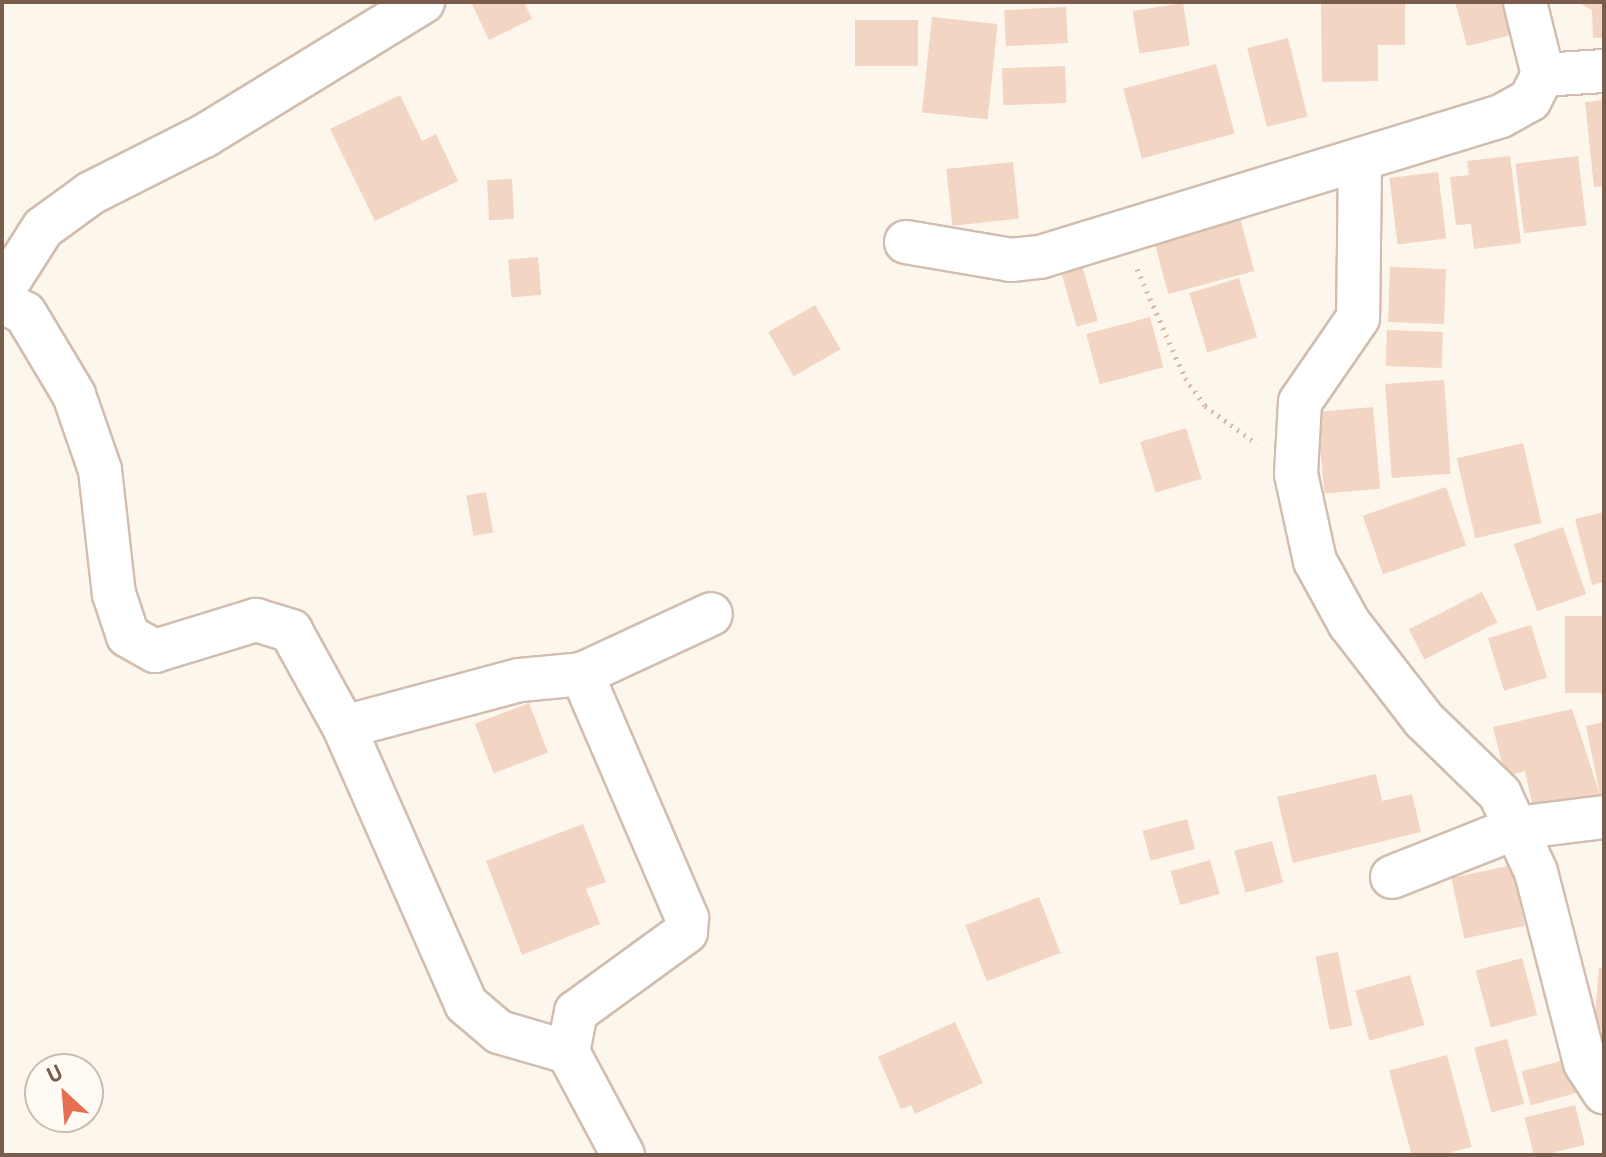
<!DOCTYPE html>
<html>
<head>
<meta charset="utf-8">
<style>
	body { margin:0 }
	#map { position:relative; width:1606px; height:1157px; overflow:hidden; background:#fdf6ec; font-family:"PT Sans",sans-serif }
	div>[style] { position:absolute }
	.building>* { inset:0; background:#f3d5c3; transform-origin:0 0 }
	.path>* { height:5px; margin-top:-2.5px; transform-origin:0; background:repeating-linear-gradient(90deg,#d9b8a5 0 2px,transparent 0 8px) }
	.roads { filter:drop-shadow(2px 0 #d1beb0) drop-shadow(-2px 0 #d1beb0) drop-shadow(0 2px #d1beb0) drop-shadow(0 -2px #d1beb0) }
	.street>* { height:42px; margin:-21px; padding:0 21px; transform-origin:21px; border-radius:21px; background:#fff }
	span { translate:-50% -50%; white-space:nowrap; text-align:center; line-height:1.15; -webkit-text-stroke:8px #fffaf3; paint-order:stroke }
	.frame { position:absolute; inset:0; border:4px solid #7a5c4d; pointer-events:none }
	.north { position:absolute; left:24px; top:1053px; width:80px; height:80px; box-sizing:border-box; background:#fffaf3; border:2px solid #cabbb1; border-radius:50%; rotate:334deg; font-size:22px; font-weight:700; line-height:32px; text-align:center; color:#7a5c4d }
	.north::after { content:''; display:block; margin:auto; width:28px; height:36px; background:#e76f51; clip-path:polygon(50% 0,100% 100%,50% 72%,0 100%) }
</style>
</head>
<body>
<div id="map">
	<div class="building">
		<div style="clip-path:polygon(471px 2px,524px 2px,532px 19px,489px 40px)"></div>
		<div style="clip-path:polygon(1321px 2px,1405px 2px,1405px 45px,1378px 45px,1378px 81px,1322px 82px)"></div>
		<div style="clip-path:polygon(1455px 2px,1504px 2px,1512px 35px,1467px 46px)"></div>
		<div style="clip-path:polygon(1577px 2px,1604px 2px,1604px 38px,1593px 38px,1592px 10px)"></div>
		<div style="left:1183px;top:3px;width:43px;height:51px;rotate:81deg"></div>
		<div style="left:1066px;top:7px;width:36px;height:62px;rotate:87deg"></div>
		<div style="left:932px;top:17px;width:66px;height:96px;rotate:6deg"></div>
		<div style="left:918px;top:20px;width:46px;height:63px;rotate:90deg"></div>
		<div style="left:1288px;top:38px;width:81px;height:42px;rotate:76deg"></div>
		<div style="left:1216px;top:64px;width:72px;height:96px;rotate:75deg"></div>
		<div style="left:1065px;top:66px;width:37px;height:63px;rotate:88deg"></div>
		<div style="clip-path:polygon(400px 95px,422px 141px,436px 134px,458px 181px,375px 221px,330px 129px)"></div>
		<div style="clip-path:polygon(1604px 100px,1604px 186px,1594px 187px,1585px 102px)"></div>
		<div style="clip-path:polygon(1510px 156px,1521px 243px,1474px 249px,1471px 224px,1456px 225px,1450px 177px,1469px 175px,1467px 161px)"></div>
		<div style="left:1578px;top:156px;width:70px;height:63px;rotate:83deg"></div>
		<div style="left:1013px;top:162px;width:57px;height:67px;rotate:84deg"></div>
		<div style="left:1438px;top:172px;width:67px;height:49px;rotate:83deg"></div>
		<div style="left:512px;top:179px;width:40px;height:25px;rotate:87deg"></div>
		<div style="left:1239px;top:214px;width:59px;height:89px;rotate:75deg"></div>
		<div style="left:538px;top:257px;width:38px;height:30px;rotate:85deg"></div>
		<div style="left:1081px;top:262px;width:61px;height:22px;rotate:74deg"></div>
		<div style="left:1390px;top:267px;width:56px;height:55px;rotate:2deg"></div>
		<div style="left:1239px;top:278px;width:62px;height:52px;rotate:73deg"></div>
		<div style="left:815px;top:305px;width:51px;height:54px;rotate:60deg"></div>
		<div style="left:1150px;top:317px;width:52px;height:66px;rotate:75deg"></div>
		<div style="left:1387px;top:330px;width:56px;height:36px;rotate:2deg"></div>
		<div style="left:1444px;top:380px;width:94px;height:59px;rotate:86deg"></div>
		<div style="left:1373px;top:407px;width:82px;height:56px;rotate:85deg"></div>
		<div style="left:1186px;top:428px;width:53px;height:48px;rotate:73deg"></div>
		<div style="left:1523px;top:443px;width:82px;height:68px;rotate:77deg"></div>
		<div style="left:1446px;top:487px;width:62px;height:88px;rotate:71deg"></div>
		<div style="left:486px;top:492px;width:41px;height:20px;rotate:80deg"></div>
		<div style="clip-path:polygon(1604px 512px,1604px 582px,1592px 585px,1575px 519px)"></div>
		<div style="left:1563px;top:527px;width:71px;height:52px;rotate:71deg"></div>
		<div style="left:1482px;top:592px;width:34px;height:82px;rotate:63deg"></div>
		<div style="left:1604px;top:616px;width:77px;height:39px;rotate:90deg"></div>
		<div style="left:1531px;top:625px;width:55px;height:45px;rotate:73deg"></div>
		<div style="left:529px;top:703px;width:53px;height:58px;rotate:69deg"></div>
		<div style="clip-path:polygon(1572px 709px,1600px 795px,1586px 726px,1604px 722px,1604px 794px,1533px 808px,1525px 771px,1505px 776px,1493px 727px)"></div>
		<div style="clip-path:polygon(1376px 774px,1382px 801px,1412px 794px,1421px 832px,1293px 863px,1277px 797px)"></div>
		<div style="left:1187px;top:819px;width:31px;height:46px;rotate:75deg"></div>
		<div style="clip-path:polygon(583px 824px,606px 882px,586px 889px,600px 924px,522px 955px,486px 861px)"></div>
		<div style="left:1272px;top:841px;width:43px;height:39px;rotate:75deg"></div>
		<div style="left:1210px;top:860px;width:35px;height:41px;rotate:74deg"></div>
		<div style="left:1512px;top:865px;width:62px;height:62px;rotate:78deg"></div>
		<div style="left:1039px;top:897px;width:60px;height:79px;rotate:69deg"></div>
		<div style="left:1338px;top:952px;width:75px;height:23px;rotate:79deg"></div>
		<div style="left:1522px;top:958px;width:59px;height:48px;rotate:75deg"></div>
		<div style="clip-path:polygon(1599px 968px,1604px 968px,1604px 1029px,1594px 1028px)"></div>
		<div style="left:1410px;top:975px;width:52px;height:57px;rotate:74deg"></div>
		<div style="clip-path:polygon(955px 1022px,983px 1083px,915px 1114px,911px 1105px,901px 1109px,878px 1057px)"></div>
		<div style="left:1507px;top:1039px;width:67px;height:34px;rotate:75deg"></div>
		<div style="left:1447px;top:1055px;width:95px;height:60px;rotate:75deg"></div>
		<div style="left:1572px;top:1058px;width:35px;height:52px;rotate:75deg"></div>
		<div style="left:1575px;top:1105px;width:41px;height:52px;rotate:76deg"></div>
	</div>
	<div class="path">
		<div style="left:1137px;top:269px;width:119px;rotate:66.2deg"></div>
		<div style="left:1185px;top:378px;width:34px;rotate:54deg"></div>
		<div style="left:1205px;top:406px;width:64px;rotate:36.2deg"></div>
	</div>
	<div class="roads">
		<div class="street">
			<div style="left:1543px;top:75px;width:61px;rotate:-3.8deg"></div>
			<div style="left:1360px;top:161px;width:157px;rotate:90.7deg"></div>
			<div style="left:1358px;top:318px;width:102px;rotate:124.6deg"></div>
			<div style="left:1300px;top:402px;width:72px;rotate:93.2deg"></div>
			<div style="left:1296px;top:474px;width:89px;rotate:77.7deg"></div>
			<div style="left:1315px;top:561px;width:71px;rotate:61.3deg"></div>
			<div style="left:1349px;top:623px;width:123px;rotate:52.3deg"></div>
			<div style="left:1424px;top:720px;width:106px;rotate:44.2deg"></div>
			<div style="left:1500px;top:794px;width:86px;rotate:65.2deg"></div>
			<div style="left:1536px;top:872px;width:197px;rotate:75.6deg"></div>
			<div style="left:1585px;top:1063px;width:35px;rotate:57deg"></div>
			<div style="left:906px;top:242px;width:107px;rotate:9.7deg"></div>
			<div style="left:1011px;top:260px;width:29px;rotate:-6deg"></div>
			<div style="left:1040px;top:257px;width:482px;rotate:-17deg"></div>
			<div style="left:1501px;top:116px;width:33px;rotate:-29deg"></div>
			<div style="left:1530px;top:100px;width:28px;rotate:-63deg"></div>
			<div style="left:1543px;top:75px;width:75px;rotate:-103.9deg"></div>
			<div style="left:2px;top:292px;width:76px;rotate:-57.4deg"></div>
			<div style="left:43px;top:228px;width:59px;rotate:-36.1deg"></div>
			<div style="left:91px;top:193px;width:127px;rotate:-26.8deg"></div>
			<div style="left:204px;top:136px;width:257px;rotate:-31.5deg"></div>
			<div style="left:2px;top:302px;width:25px;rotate:26deg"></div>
			<div style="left:25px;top:313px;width:96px;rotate:59.1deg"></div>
			<div style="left:74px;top:395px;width:79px;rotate:70.9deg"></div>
			<div style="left:100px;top:470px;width:125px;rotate:83.6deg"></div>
			<div style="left:114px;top:594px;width:44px;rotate:71.6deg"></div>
			<div style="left:128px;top:636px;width:31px;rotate:29deg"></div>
			<div style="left:155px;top:651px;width:106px;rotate:-17.1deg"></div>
			<div style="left:256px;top:620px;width:37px;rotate:17deg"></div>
			<div style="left:291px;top:631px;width:110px;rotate:61.1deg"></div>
			<div style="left:344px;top:727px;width:303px;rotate:66.2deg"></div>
			<div style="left:466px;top:1004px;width:43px;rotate:40.3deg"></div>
			<div style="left:499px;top:1032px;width:72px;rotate:16.2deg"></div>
			<div style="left:568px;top:1052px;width:117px;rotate:61.9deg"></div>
			<div style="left:344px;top:727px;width:182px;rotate:-15deg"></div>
			<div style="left:520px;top:680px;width:62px;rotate:-5.5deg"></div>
			<div style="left:582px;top:674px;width:142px;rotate:-24.9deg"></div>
			<div style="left:1392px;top:877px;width:133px;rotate:-21.6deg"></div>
			<div style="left:1516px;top:828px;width:89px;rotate:-7.1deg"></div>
			<div style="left:568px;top:1052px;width:41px;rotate:-78.7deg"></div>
			<div style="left:576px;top:1012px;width:136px;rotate:-36deg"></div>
			<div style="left:686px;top:932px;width:14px;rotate:-86deg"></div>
			<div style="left:687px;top:918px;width:266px;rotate:-113.3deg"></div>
		</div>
	</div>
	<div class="frame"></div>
	<div class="north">U</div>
</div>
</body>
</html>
